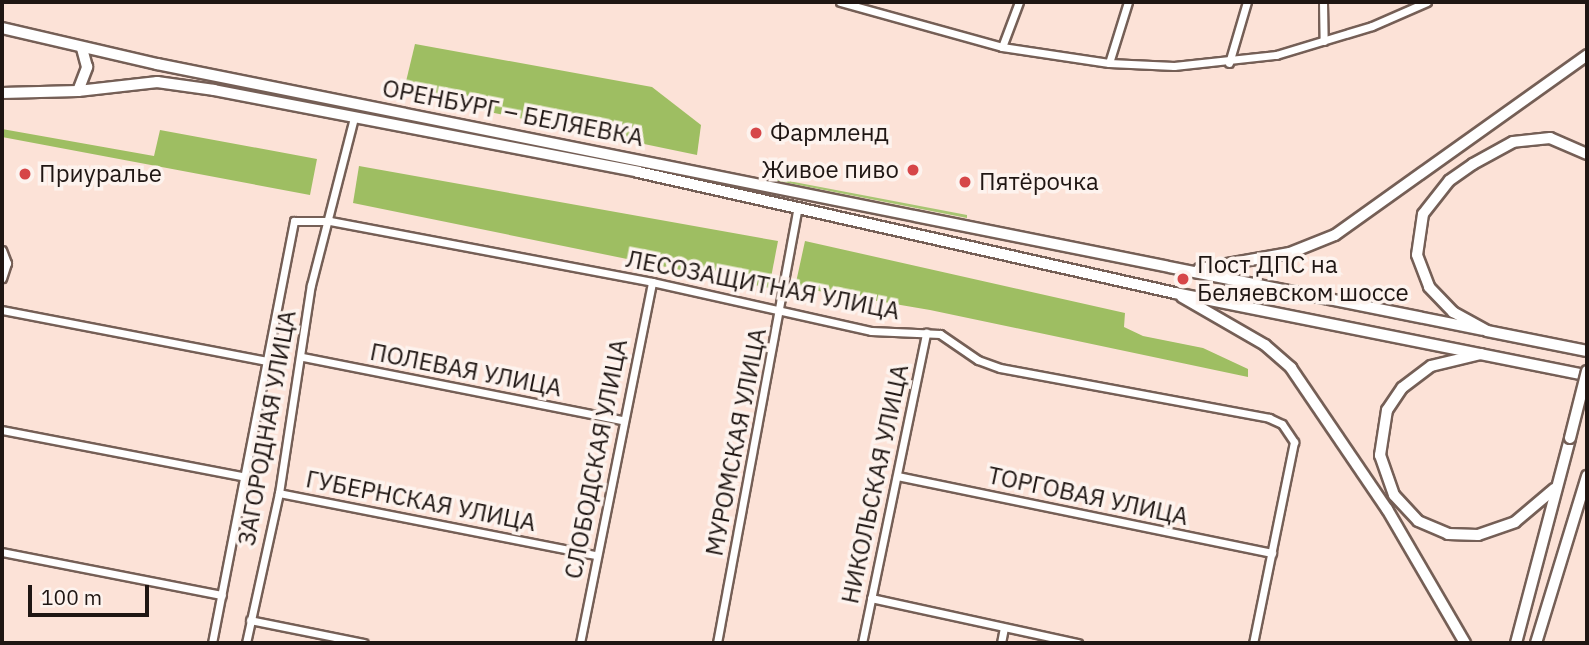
<!DOCTYPE html>
<html>
<head>
<meta charset="utf-8">
<style>
	body { margin:0 }
	#map { position:relative; width:1589px; height:645px; overflow:hidden; background:#fce2d7; font-family:"IBM Plex Sans",sans-serif }
	div>[style] { position:absolute }
	.green>* { inset:0; background:#a7c572 }
	.forest>* { inset:0; background:#9ebe62 }
	.roads { filter:drop-shadow(2px 0 #755f56) drop-shadow(-2px 0 #755f56) drop-shadow(0 2px #755f56) drop-shadow(0 -2px #755f56) }
	.minor>* { height:7px; margin:-3.5px; padding:0 3.5px; transform-origin:3.5px; border-radius:3.5px; background:#fff }
	.secondary>* { height:10px; margin:-5px; padding:0 5px; transform-origin:5px; border-radius:5px; background:#fff }
	.primary>* { height:10px; margin:-5px; padding:0 5px; transform-origin:5px; border-radius:5px; background:#fff }
	.trunk>* { height:10px; margin:-5px; padding:0 5px; transform-origin:5px; border-radius:5px; background:#fff }
	.bridges { filter:drop-shadow(2px 0 #755f56) drop-shadow(-2px 0 #755f56) drop-shadow(0 2px #755f56) drop-shadow(0 -2px #755f56) }
	.trunk-bridge>* { height:10px; margin:-5px; padding:0 5px; transform-origin:5px; border-radius:5px; background:#fff }
	.dots>* { width:19px; height:19px; translate:-50% -50%; box-sizing:border-box; border:4px solid #fdf3ee; border-radius:50% }
	span { translate:-50% -50%; white-space:nowrap; text-align:center; line-height:1.15; -webkit-text-stroke:7px #fdf3ee; paint-order:stroke }
	.street-label { font-size:24px; color:#1f1613 }
	.poi-label { font-size:24px; color:#1f1613 }
	.left { translate:0 -50%; text-align:left }
	.right { translate:-100% -50%; text-align:right }
	.frame { position:absolute; inset:0; border:4px solid #1f1613; pointer-events:none }
	.scale { position:absolute; left:28px; top:585px; width:121px; height:32px; box-sizing:border-box; border:4px solid #1f1613; border-top:0; padding-left:9px; font-size:21px; line-height:24px; white-space:nowrap; color:#1f1613; -webkit-text-stroke:5px #fdf3ee; paint-order:stroke }
</style>
</head>
<body>
<div id="map">
	<div class="green">
		<div style="clip-path:polygon(773px 178px,967px 215px,967px 218px,773px 180px)"></div>
	</div>
	<div class="forest">
		<div style="clip-path:polygon(415px 44px,652px 87px,701px 125px,697px 155px,403px 94px)"></div>
		<div style="clip-path:polygon(2px 129px,154px 156px,160px 130px,317px 159px,310px 195px,2px 137px)"></div>
		<div style="clip-path:polygon(359px 166px,778px 241px,769px 288px,353px 203px)"></div>
		<div style="clip-path:polygon(805px 241px,1125px 313px,1124px 327px,1143px 336px,1203px 348px,1248px 369px,1248px 377px,930px 310px,795px 287px)"></div>
	</div>
	<div class="roads">
		<div class="minor">
			<div style="left:840px;top:2px;width:168px;rotate:15.5deg"></div>
			<div style="left:1002px;top:47px;width:108px;rotate:8.5deg"></div>
			<div style="left:1109px;top:63px;width:65px;rotate:2.6deg"></div>
			<div style="left:1174px;top:66px;width:103px;rotate:-6.2deg"></div>
			<div style="left:1276px;top:55px;width:100px;rotate:-16.8deg"></div>
			<div style="left:1372px;top:26px;width:60px;rotate:-23.6deg"></div>
			<div style="left:1323px;top:2px;width:39px;rotate:89deg"></div>
			<div style="left:1002px;top:47px;width:48px;rotate:-69.3deg"></div>
			<div style="left:1109px;top:63px;width:64px;rotate:-72.7deg"></div>
			<div style="left:1229px;top:63px;width:64px;rotate:-73.6deg"></div>
			<div style="left:2px;top:250px;width:14px;rotate:69deg"></div>
			<div style="left:7px;top:263px;width:16px;rotate:108deg"></div>
			<div style="left:2px;top:310px;width:269px;rotate:10.9deg"></div>
			<div style="left:303px;top:357px;width:325px;rotate:11.2deg"></div>
			<div style="left:2px;top:430px;width:248px;rotate:10.9deg"></div>
			<div style="left:897px;top:476px;width:383px;rotate:11.6deg"></div>
			<div style="left:279px;top:493px;width:323px;rotate:11.1deg"></div>
			<div style="left:2px;top:552px;width:224px;rotate:11.1deg"></div>
			<div style="left:871px;top:598px;width:212px;rotate:12.3deg"></div>
			<div style="left:250px;top:620px;width:116px;rotate:11.4deg"></div>
			<div style="left:212px;top:643px;width:430px;rotate:-79deg"></div>
			<div style="left:294px;top:221px;width:36px"></div>
			<div style="left:330px;top:221px;width:328px;rotate:10.7deg"></div>
			<div style="left:652px;top:282px;width:224px;rotate:12.6deg"></div>
			<div style="left:871px;top:331px;width:69px;rotate:2.5deg"></div>
			<div style="left:940px;top:334px;width:46px;rotate:34.4deg"></div>
			<div style="left:978px;top:360px;width:23px;rotate:20deg"></div>
			<div style="left:1000px;top:368px;width:274px;rotate:10.5deg"></div>
			<div style="left:1269px;top:418px;width:14px;rotate:25deg"></div>
			<div style="left:1282px;top:424px;width:22px;rotate:56deg"></div>
			<div style="left:1294px;top:442px;width:205px;rotate:101.5deg"></div>
			<div style="left:246px;top:643px;width:154px;rotate:-77.6deg"></div>
			<div style="left:279px;top:493px;width:210px;rotate:-81.3deg"></div>
			<div style="left:311px;top:285px;width:173px;rotate:-75.6deg"></div>
			<div style="left:580px;top:643px;width:368px;rotate:-78.7deg"></div>
			<div style="left:717px;top:643px;width:443px;rotate:-79.5deg"></div>
			<div style="left:862px;top:643px;width:317px;rotate:-78.3deg"></div>
			<div style="left:1001px;top:643px;width:15px;rotate:-79deg"></div>
		</div>
		<div class="secondary">
			<div style="left:2px;top:28px;width:159px;rotate:13.1deg"></div>
			<div style="left:157px;top:64px;width:1352px;rotate:11.34deg"></div>
			<div style="left:78px;top:91px;width:80px;rotate:-6.5deg"></div>
			<div style="left:157px;top:82px;width:58px;rotate:8deg"></div>
			<div style="left:214px;top:90px;width:432px;rotate:10.9deg"></div>
			<div style="left:638px;top:172px;width:550px;rotate:12.7deg"></div>
			<div style="left:1175px;top:293px;width:420px;rotate:11.3deg"></div>
			<div style="left:2px;top:93px;width:76px;rotate:-1.5deg"></div>
			<div style="left:78px;top:91px;width:26px;rotate:-69deg"></div>
			<div style="left:87px;top:67px;width:20px;rotate:-105deg"></div>
			<div style="left:1199px;top:269px;width:92px;rotate:-10deg"></div>
			<div style="left:1290px;top:253px;width:48px;rotate:-21.8deg"></div>
			<div style="left:1335px;top:235px;width:310px;rotate:-35.5deg"></div>
			<div style="left:1182px;top:297px;width:96px;rotate:30deg"></div>
			<div style="left:1265px;top:345px;width:35px;rotate:41deg"></div>
			<div style="left:1291px;top:368px;width:171px;rotate:55.8deg"></div>
			<div style="left:1387px;top:509px;width:155px;rotate:59.8deg"></div>
		</div>
		<div class="primary">
			<div style="left:1587px;top:154px;width:40px;rotate:-156.6deg"></div>
			<div style="left:1550px;top:138px;width:37px;rotate:174deg"></div>
			<div style="left:1513px;top:142px;width:46px;rotate:151.2deg"></div>
			<div style="left:1473px;top:164px;width:29px;rotate:145deg"></div>
			<div style="left:1449px;top:181px;width:42px;rotate:128.2deg"></div>
			<div style="left:1423px;top:214px;width:41px;rotate:98.3deg"></div>
			<div style="left:1417px;top:255px;width:34px;rotate:69deg"></div>
			<div style="left:1429px;top:287px;width:35px;rotate:46deg"></div>
			<div style="left:1453px;top:312px;width:39px;rotate:29deg"></div>
			<div style="left:1487px;top:331px;width:102px;rotate:11.3deg"></div>
			<div style="left:1481px;top:354px;width:51px;rotate:166.5deg"></div>
			<div style="left:1431px;top:366px;width:36px;rotate:143deg"></div>
			<div style="left:1402px;top:388px;width:27px;rotate:124deg"></div>
			<div style="left:1387px;top:410px;width:46px;rotate:98.8deg"></div>
			<div style="left:1380px;top:455px;width:42px;rotate:70.7deg"></div>
			<div style="left:1394px;top:495px;width:35px;rotate:47deg"></div>
			<div style="left:1418px;top:521px;width:33px;rotate:23deg"></div>
			<div style="left:1448px;top:534px;width:30px;rotate:2deg"></div>
			<div style="left:1478px;top:535px;width:39px;rotate:-19deg"></div>
			<div style="left:1515px;top:522px;width:51px;rotate:-40.2deg"></div>
		</div>
		<div class="trunk">
			<div style="left:1516px;top:643px;width:212px;rotate:-75.2deg"></div>
			<div style="left:1536px;top:643px;width:175px;rotate:-73deg"></div>
		</div>
	</div>
	<div class="bridges">
		<div class="trunk-bridge">
			<div style="left:1570px;top:438px;width:69px;rotate:-75.8deg"></div>
		</div>
	</div>
	<div class="dots">
		<div style="left:756px;top:133px;background:#d64648"></div>
		<div style="left:913px;top:170px;background:#d64648"></div>
		<div style="left:25px;top:174px;background:#d64648"></div>
		<div style="left:965px;top:182px;background:#d64648"></div>
		<div style="left:1183px;top:279px;background:#d64648"></div>
	</div>
	<div class="street-label">
		<span style="left:513px;top:113px;rotate:11deg">ОРЕНБУРГ – БЕЛЯЕВКА</span>
		<span style="left:763px;top:285px;rotate:11deg">ЛЕСОЗАЩИТНАЯ УЛИЦА</span>
		<span style="left:466px;top:370px;rotate:11deg">ПОЛЕВАЯ УЛИЦА</span>
		<span style="left:267px;top:428px;rotate:-80deg">ЗАГОРОДНАЯ УЛИЦА</span>
		<span style="left:736px;top:442px;rotate:-79deg">МУРОМСКАЯ УЛИЦА</span>
		<span style="left:596px;top:459px;rotate:-79deg">СЛОБОДСКАЯ УЛИЦА</span>
		<span style="left:875px;top:484px;rotate:-78deg">НИКОЛЬСКАЯ УЛИЦА</span>
		<span style="left:1088px;top:496px;rotate:12deg">ТОРГОВАЯ УЛИЦА</span>
		<span style="left:421px;top:501px;rotate:11deg">ГУБЕРНСКАЯ УЛИЦА</span>
	</div>
	<div class="poi-label">
		<span class="left" style="left:770px;top:133px">Фармленд</span>
		<span class="right" style="left:899px;top:170px">Живое пиво</span>
		<span class="left" style="left:39px;top:174px">Приуралье</span>
		<span class="left" style="left:979px;top:182px">Пятёрочка</span>
		<span class="left" style="left:1197px;top:279px">Пост ДПС на<br>Беляевском шоссе</span>
	</div>
	<div class="frame"></div>
	<div class="scale">100 m</div>
</div>
</body>
</html>
